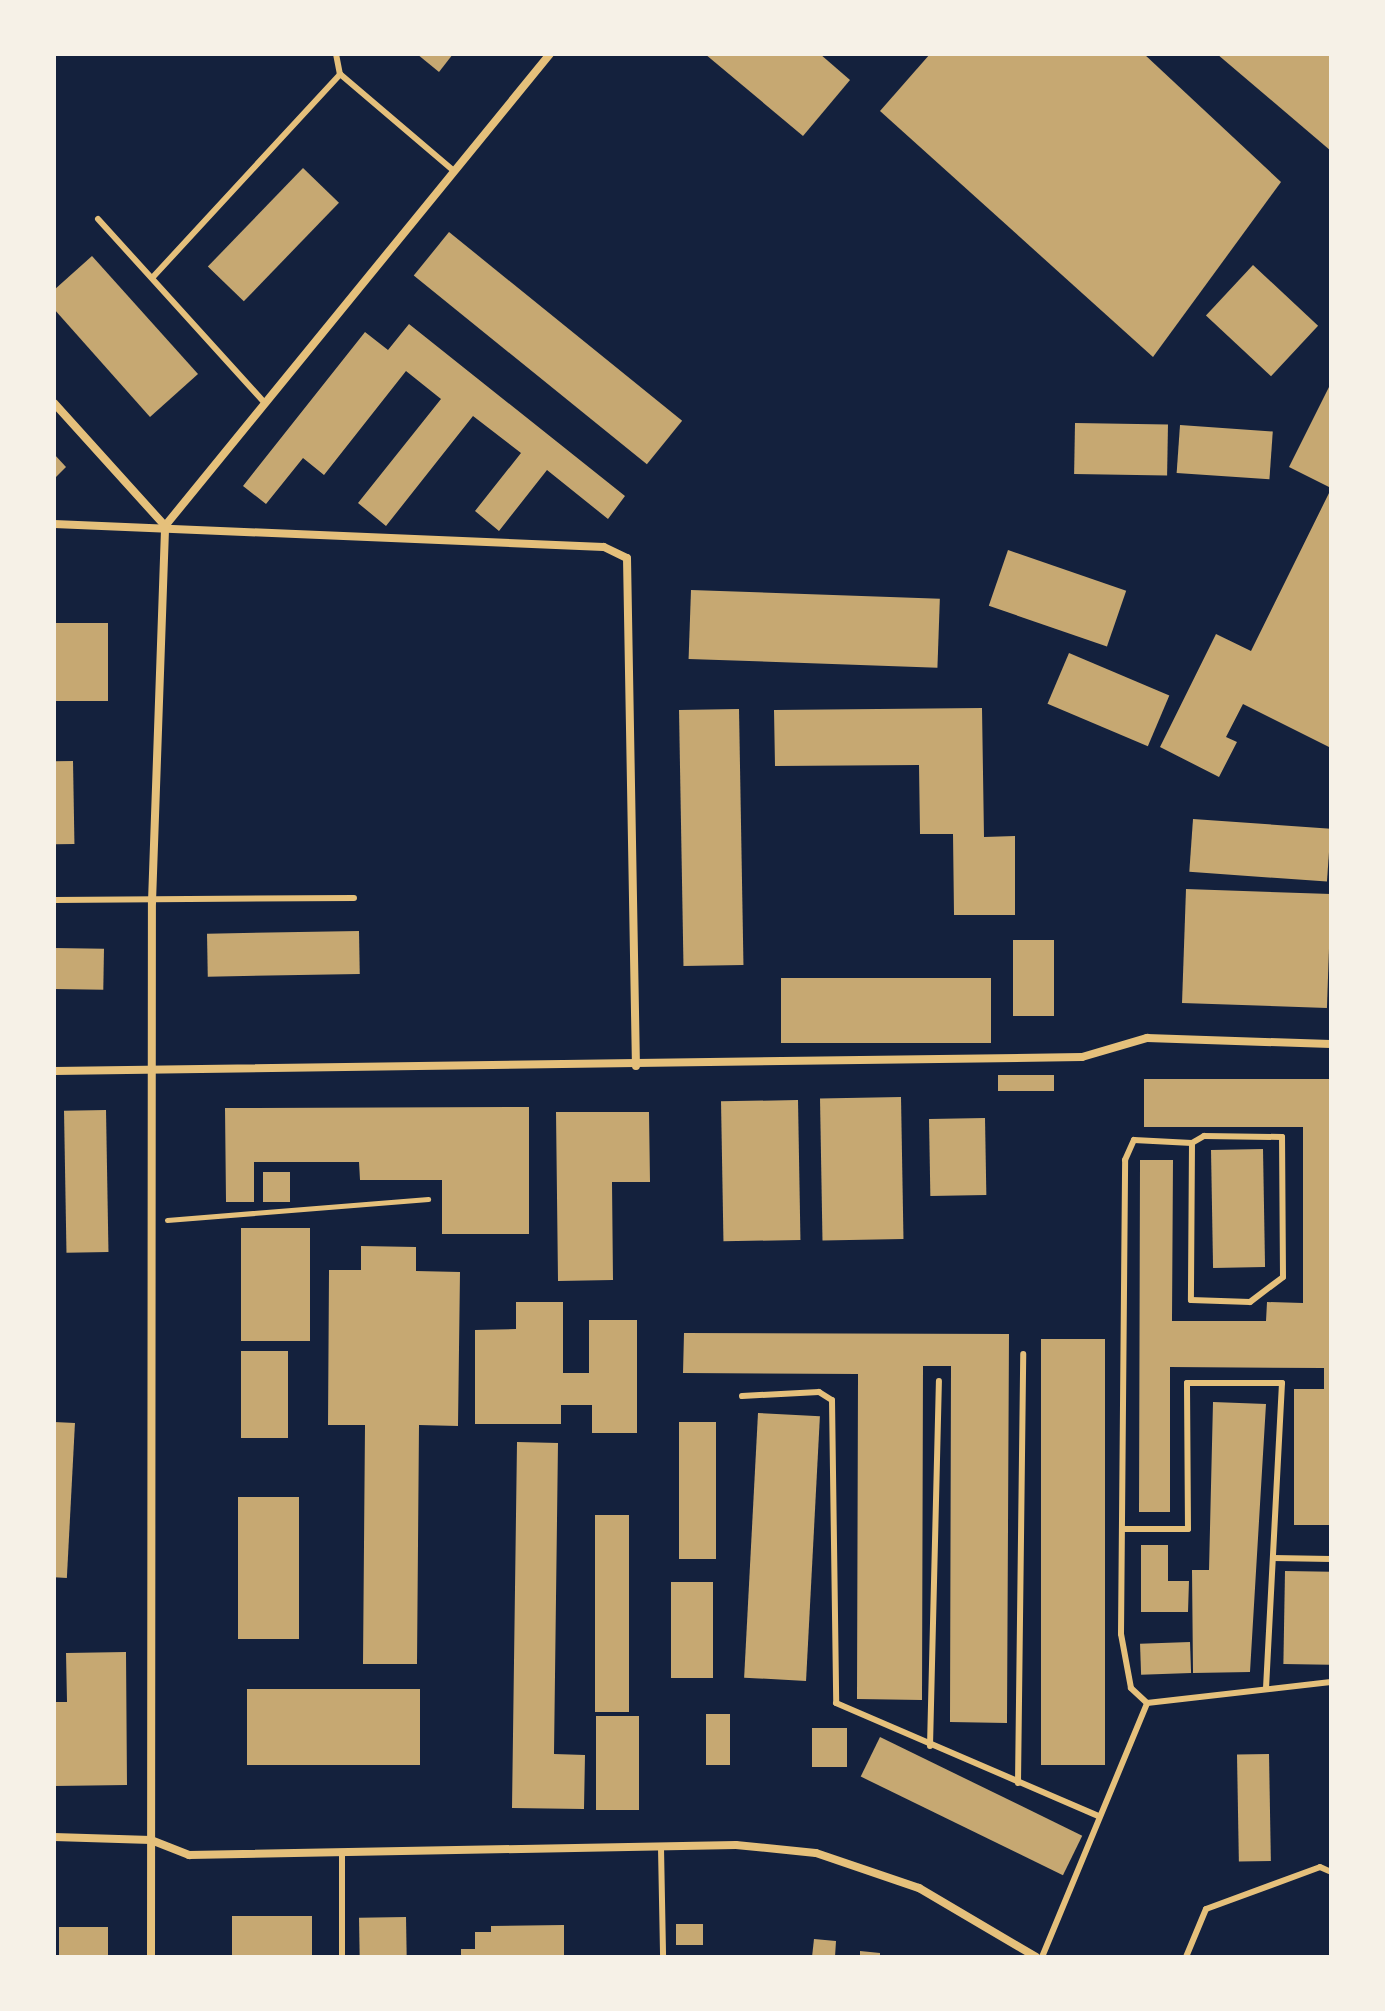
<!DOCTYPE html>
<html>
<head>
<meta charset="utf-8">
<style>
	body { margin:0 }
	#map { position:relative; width:1385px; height:2011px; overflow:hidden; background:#14213d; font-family:"IBM Plex Sans",sans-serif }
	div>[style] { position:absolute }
	.building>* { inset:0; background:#c6a872; transform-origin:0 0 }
	.path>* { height:5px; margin:-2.5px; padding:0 2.5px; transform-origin:2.5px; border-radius:2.5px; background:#e5c07b }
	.service>* { height:6px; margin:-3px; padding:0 3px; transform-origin:3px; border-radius:3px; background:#e5c07b }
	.minor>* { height:8px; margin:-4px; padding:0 4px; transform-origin:4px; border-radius:4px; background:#e5c07b }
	span { translate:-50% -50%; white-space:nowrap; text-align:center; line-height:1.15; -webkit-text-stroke:7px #f6f1e7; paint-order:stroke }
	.frame { position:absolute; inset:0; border:56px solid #f6f1e7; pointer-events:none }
</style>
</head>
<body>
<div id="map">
	<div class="building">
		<div style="clip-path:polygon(417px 54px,453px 54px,439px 72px)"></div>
		<div style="clip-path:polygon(705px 54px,820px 54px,850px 80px,803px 136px)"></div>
		<div style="clip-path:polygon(930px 54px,1144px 54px,1281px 182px,1153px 357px,880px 111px)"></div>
		<div style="clip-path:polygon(1217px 54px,1331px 54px,1331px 151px)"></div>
		<div style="left:303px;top:168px;width:50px;height:137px;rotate:44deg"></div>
		<div style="left:449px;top:232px;width:300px;height:56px;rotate:39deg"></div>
		<div style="clip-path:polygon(92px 256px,198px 374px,150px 417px,54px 309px,54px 290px)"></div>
		<div style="left:1253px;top:265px;width:89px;height:69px;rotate:43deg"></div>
		<div style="clip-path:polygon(409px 324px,625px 496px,608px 519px,547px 470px,499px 531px,475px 511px,521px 453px,473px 416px,386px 526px,358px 503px,441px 399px,406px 371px,324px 475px,303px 458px,266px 504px,243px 486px,365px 332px,388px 350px)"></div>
		<div style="clip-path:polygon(1331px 383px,1331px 488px,1289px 467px)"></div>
		<div style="left:1075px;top:423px;width:93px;height:51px;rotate:1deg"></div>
		<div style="left:1180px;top:425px;width:93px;height:48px;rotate:4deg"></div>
		<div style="clip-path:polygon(54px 454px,66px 467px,54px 479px)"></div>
		<div style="clip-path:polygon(1331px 489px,1331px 748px,1243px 704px,1226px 737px,1237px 742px,1219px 777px,1160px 747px,1216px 634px,1251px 651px)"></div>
		<div style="left:1008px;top:550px;width:125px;height:59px;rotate:19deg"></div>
		<div style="left:691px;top:590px;width:249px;height:69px;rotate:2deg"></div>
		<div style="left:54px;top:623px;width:54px;height:78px"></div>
		<div style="left:1069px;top:653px;width:109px;height:55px;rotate:23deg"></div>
		<div style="clip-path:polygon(982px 708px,984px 837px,1015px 836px,1015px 915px,954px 915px,953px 834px,920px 834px,919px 765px,775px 766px,774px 710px)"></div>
		<div style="left:739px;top:709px;width:256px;height:60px;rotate:89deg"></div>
		<div style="left:73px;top:761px;width:83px;height:19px;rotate:89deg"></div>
		<div style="left:1193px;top:819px;width:138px;height:53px;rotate:4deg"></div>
		<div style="left:1186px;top:889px;width:145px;height:114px;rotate:2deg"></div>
		<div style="left:359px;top:931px;width:43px;height:152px;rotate:89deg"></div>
		<div style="left:1013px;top:940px;width:41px;height:76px"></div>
		<div style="left:54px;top:948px;width:50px;height:41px;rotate:1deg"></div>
		<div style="left:991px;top:978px;width:65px;height:210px;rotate:90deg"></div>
		<div style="left:1054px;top:1075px;width:16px;height:56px;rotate:90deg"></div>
		<div style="clip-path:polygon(1144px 1079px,1331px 1079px,1331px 1525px,1294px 1525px,1294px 1389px,1324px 1389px,1324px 1368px,1170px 1367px,1170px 1512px,1139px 1512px,1140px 1160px,1173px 1160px,1172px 1321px,1266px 1321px,1267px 1302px,1303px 1303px,1303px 1127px,1144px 1127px)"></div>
		<div style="left:901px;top:1097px;width:142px;height:81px;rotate:89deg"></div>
		<div style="left:798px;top:1100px;width:140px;height:77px;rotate:89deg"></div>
		<div style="clip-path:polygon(529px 1107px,529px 1234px,442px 1234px,442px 1180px,360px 1180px,359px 1162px,254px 1162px,254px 1202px,226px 1202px,225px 1108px)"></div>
		<div style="left:106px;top:1110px;width:142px;height:42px;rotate:89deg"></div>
		<div style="clip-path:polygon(556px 1112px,649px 1112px,650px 1182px,612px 1182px,613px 1280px,558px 1281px)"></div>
		<div style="left:985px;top:1118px;width:77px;height:56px;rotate:89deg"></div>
		<div style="left:1263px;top:1149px;width:118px;height:52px;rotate:89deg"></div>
		<div style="left:263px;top:1172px;width:27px;height:30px"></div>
		<div style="left:241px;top:1228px;width:69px;height:113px"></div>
		<div style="clip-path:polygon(361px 1246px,416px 1247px,416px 1271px,460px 1272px,458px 1426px,419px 1425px,417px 1664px,363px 1664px,365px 1425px,328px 1425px,329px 1270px,361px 1270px)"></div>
		<div style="clip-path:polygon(516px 1302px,563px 1302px,563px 1373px,589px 1373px,589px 1320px,637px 1320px,637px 1433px,592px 1433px,592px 1405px,561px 1405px,561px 1424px,475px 1424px,475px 1330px,516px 1329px)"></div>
		<div style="clip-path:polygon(684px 1333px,1009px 1334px,1007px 1723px,950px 1722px,951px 1366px,923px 1366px,922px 1700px,857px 1699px,858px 1374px,683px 1373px)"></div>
		<div style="left:1041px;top:1339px;width:64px;height:426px"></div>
		<div style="left:241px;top:1351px;width:47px;height:87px"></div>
		<div style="clip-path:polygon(1213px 1402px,1266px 1404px,1250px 1672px,1193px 1673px,1192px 1570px,1209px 1570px)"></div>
		<div style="left:758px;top:1413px;width:62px;height:265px;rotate:3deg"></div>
		<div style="left:54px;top:1422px;width:21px;height:155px;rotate:3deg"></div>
		<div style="left:679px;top:1422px;width:37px;height:137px"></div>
		<div style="clip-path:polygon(517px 1442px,558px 1443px,554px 1754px,585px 1755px,584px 1809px,512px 1808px)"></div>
		<div style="left:238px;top:1497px;width:61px;height:142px"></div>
		<div style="left:595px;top:1515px;width:34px;height:197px"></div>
		<div style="clip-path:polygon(1141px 1545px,1168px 1545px,1168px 1581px,1189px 1581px,1188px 1612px,1141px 1612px)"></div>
		<div style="left:1285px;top:1571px;width:46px;height:93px;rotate:1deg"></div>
		<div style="left:671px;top:1582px;width:42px;height:96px"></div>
		<div style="left:1190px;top:1642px;width:31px;height:50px;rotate:88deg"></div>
		<div style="clip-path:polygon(126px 1652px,127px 1785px,54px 1786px,54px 1702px,67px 1702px,66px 1653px)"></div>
		<div style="left:247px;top:1689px;width:173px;height:76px"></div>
		<div style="left:706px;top:1714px;width:24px;height:51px"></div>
		<div style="left:596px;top:1716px;width:43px;height:94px"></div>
		<div style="left:812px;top:1728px;width:35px;height:39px"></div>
		<div style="left:880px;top:1737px;width:225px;height:44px;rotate:26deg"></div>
		<div style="left:1269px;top:1754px;width:107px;height:32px;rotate:89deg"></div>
		<div style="left:312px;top:1916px;width:40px;height:80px;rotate:90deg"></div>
		<div style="left:406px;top:1917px;width:40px;height:47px;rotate:89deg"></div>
		<div style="left:676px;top:1924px;width:27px;height:21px"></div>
		<div style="clip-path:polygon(564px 1925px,564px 1957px,461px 1957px,461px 1949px,475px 1949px,475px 1932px,491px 1932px,491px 1926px)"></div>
		<div style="left:59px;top:1927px;width:49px;height:30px"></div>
		<div style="clip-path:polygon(814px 1939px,836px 1941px,835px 1957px,812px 1957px)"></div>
		<div style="clip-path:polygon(860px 1951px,880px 1953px,880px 1957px,860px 1957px)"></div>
	</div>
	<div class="path">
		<div style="left:167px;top:1220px;width:262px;rotate:-4.6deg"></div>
	</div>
	<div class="service">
		<div style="left:336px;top:54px;width:20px;rotate:79deg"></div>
		<div style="left:340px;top:74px;width:150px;rotate:40.4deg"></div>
		<div style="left:98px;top:219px;width:248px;rotate:47.8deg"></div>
		<div style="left:153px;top:277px;width:276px;rotate:-47.3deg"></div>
		<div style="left:54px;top:900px;width:300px;rotate:-0.4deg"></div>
		<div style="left:742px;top:1396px;width:77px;rotate:-3deg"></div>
		<div style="left:819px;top:1392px;width:15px;rotate:32deg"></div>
		<div style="left:832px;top:1400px;width:303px;rotate:89.2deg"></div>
		<div style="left:836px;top:1703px;width:286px;rotate:23.3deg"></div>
		<div style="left:1122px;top:1529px;width:66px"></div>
		<div style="left:1188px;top:1529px;width:146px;rotate:-90.4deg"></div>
		<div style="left:1187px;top:1383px;width:95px"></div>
		<div style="left:1282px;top:1383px;width:305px;rotate:93deg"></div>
		<div style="left:1273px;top:1558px;width:58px;rotate:1deg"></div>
		<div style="left:1147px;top:1703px;width:22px;rotate:-137deg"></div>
		<div style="left:1131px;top:1688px;width:55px;rotate:-100.5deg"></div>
		<div style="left:1121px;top:1634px;width:474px;rotate:-89.5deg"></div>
		<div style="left:1125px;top:1160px;width:22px;rotate:-66deg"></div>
		<div style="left:1134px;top:1140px;width:58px;rotate:3deg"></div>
		<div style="left:1192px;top:1143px;width:157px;rotate:90.4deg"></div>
		<div style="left:1191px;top:1300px;width:59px;rotate:1.9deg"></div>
		<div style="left:1250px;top:1302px;width:41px;rotate:-37.1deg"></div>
		<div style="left:1283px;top:1277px;width:140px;rotate:-90.4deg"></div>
		<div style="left:1282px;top:1137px;width:78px;rotate:-179.3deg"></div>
		<div style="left:1204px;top:1136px;width:14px;rotate:150deg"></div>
		<div style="left:930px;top:1746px;width:365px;rotate:-88.6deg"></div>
		<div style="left:1018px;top:1783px;width:429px;rotate:-89.3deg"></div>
		<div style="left:661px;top:1848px;width:109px;rotate:88.9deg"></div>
		<div style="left:342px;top:1853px;width:104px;rotate:90deg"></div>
		<div style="left:1042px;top:1957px;width:275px;rotate:-67.5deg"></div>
		<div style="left:1147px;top:1703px;width:185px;rotate:-6.5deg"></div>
		<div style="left:1186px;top:1957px;width:52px;rotate:-67.4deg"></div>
		<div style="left:1206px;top:1909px;width:121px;rotate:-20.2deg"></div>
		<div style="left:1320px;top:1867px;width:12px;rotate:24deg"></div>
	</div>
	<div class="minor">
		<div style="left:54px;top:403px;width:166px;rotate:47.9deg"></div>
		<div style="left:54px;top:524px;width:550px;rotate:2.39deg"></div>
		<div style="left:604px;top:547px;width:25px;rotate:26deg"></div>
		<div style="left:627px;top:558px;width:508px;rotate:88.99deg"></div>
		<div style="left:165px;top:526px;width:609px;rotate:-50.8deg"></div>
		<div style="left:54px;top:1071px;width:1028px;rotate:-0.78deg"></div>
		<div style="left:1082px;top:1057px;width:68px;rotate:-16.3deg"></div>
		<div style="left:1147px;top:1038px;width:184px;rotate:1.9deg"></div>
		<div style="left:54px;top:1837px;width:97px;rotate:1.8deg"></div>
		<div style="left:151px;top:1840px;width:41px;rotate:21.5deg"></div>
		<div style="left:189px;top:1855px;width:547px;rotate:-1.05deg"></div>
		<div style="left:736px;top:1845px;width:80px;rotate:5.7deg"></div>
		<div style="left:816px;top:1853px;width:109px;rotate:18.8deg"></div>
		<div style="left:919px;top:1888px;width:136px;rotate:30.5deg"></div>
		<div style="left:151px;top:1957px;width:1055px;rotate:-89.95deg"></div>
		<div style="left:152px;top:902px;width:376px;rotate:-88deg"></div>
	</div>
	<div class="frame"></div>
</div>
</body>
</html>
